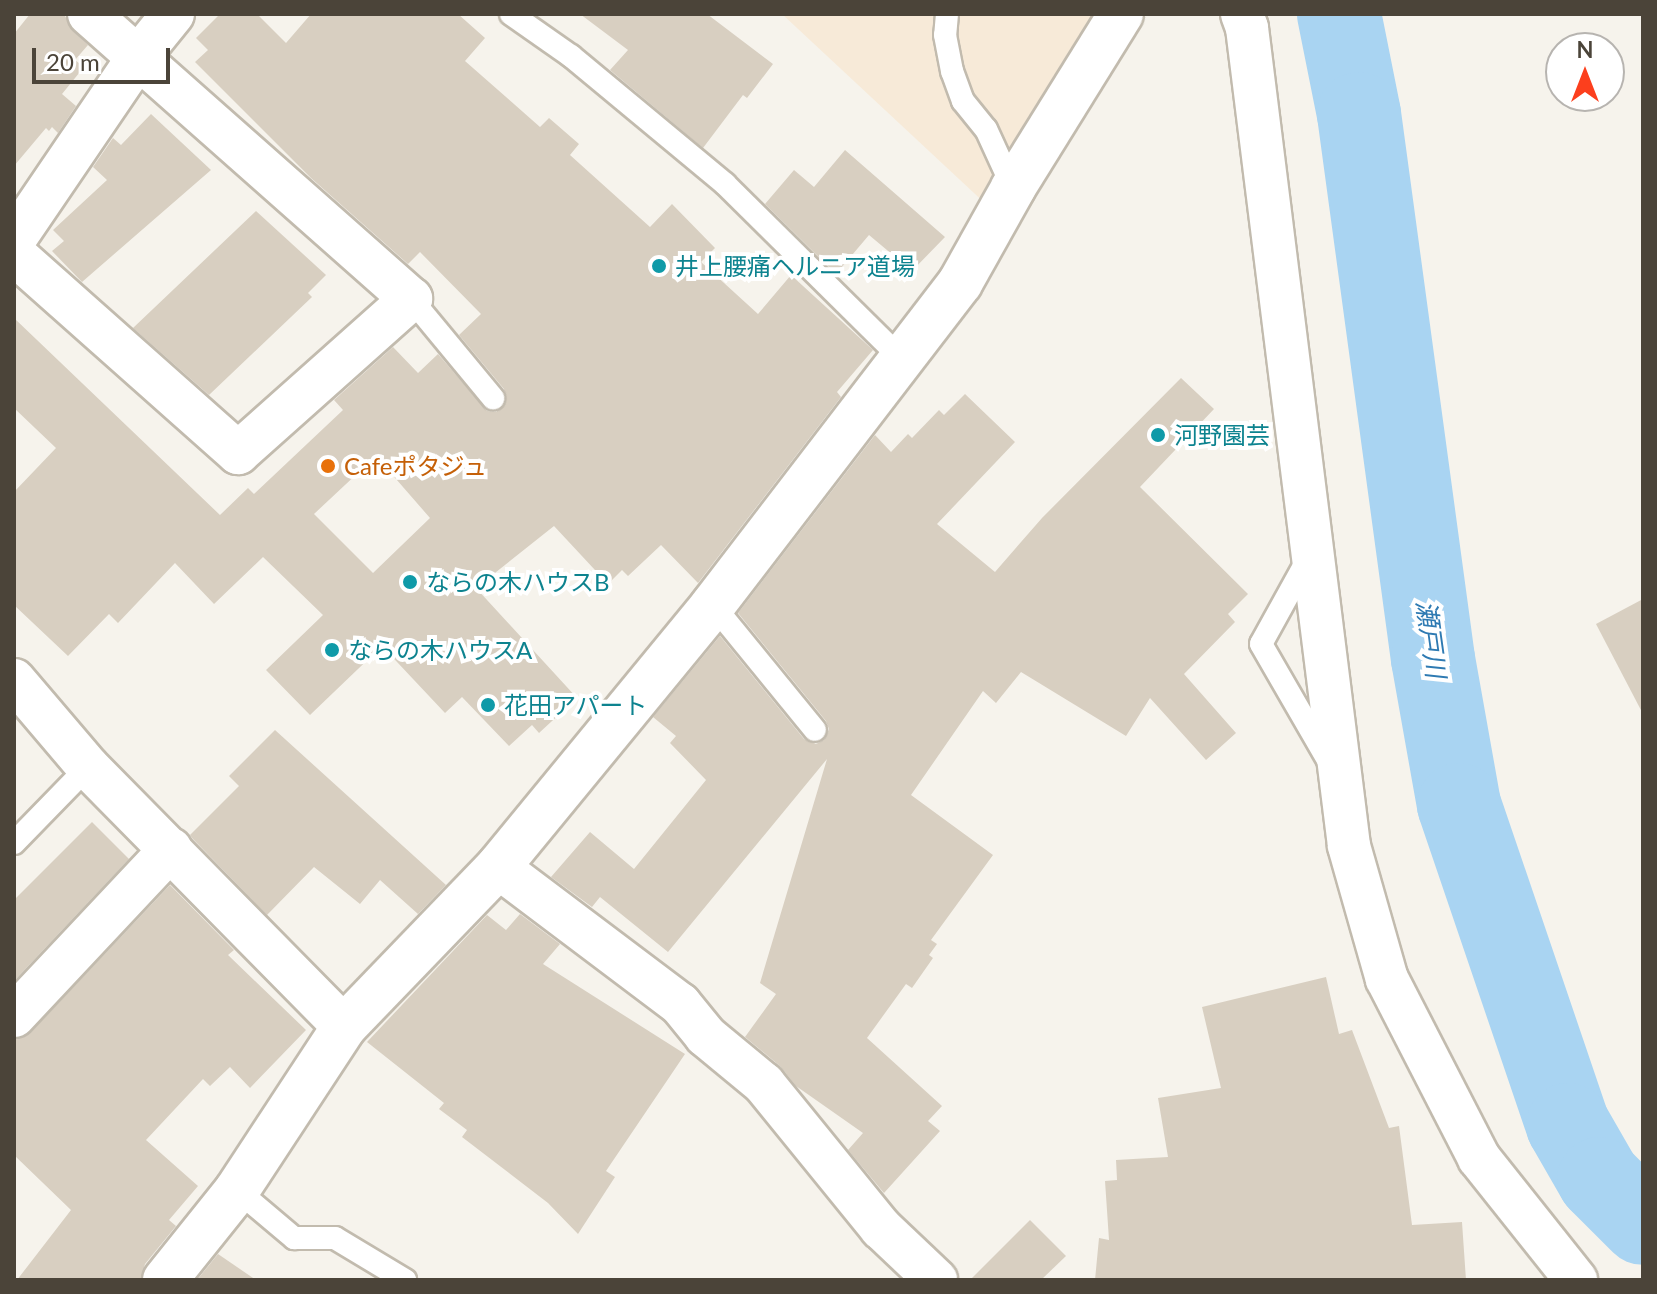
<!DOCTYPE html>
<html>
<head>
<meta charset="utf-8">
<style>
	body { margin:0 }
	#map { position:relative; width:1657px; height:1294px; overflow:hidden; background:#f6f3ec; font-family:Lato,"Noto Sans JP",sans-serif }
	div>[style] { position:absolute }
	.commercial>* { inset:0; background:#f7ead8 }
	.river>* { height:84px; margin:-42px; padding:0 42px; transform-origin:42px; border-radius:42px; background:#a9d4f2 }
	.building>* { inset:0; background:#d8cfc1 }
	.roads { filter:drop-shadow(2px 0 #c2bbae) drop-shadow(-2px 0 #c2bbae) drop-shadow(0 2px #c2bbae) drop-shadow(0 -2px #c2bbae) }
	.service>* { height:22px; margin:-11px; padding:0 11px; transform-origin:11px; border-radius:11px; background:#fff }
	.minor>* { height:42px; margin:-21px; padding:0 21px; transform-origin:21px; border-radius:21px; background:#fff }
	.tertiary>* { height:44px; margin:-22px; padding:0 22px; transform-origin:22px; border-radius:22px; background:#fff }
	.dots>* { width:22px; height:22px; translate:-50% -50%; box-sizing:border-box; border:4px solid #fff; border-radius:50% }
	span { translate:-50% -50%; white-space:nowrap; text-align:center; line-height:1.15; -webkit-text-stroke:8px #fff; paint-order:stroke }
	.culture-label { font-size:24px; color:#0d838f }
	.left { translate:0 -50%; text-align:left }
	.food-label { font-size:24px; color:#c56008 }
	.water-label { font-size:26px; color:#2e7ab2; font-style:italic }
	.frame { position:absolute; inset:0; border:16px solid #4b4439; pointer-events:none }
	.north { position:absolute; left:1545px; top:32px; width:80px; height:80px; box-sizing:border-box; background:#fff; border:2px solid #b7b4b0; border-radius:50%; rotate:0deg; font-size:22px; font-weight:700; line-height:32px; text-align:center; color:#4b4439 }
	.north::after { content:''; display:block; margin:auto; width:28px; height:36px; background:#fc3f1d; clip-path:polygon(50% 0,100% 100%,50% 72%,0 100%) }
	.scale { position:absolute; left:32px; top:48px; width:138px; height:36px; box-sizing:border-box; border:4px solid #4b4439; border-top:0; padding-left:10px; font-size:24px; line-height:28px; white-space:nowrap; color:#4b4439; -webkit-text-stroke:6px #fff; paint-order:stroke }
</style>
</head>
<body>
<div id="map">
	<div class="commercial">
		<div style="clip-path:polygon(782px 14px,1113px 14px,989px 207px)"></div>
	</div>
	<div class="river">
		<div style="left:1339px;top:14px;width:102px;rotate:78.7deg"></div>
		<div style="left:1359px;top:114px;width:550px;rotate:82.27deg"></div>
		<div style="left:1433px;top:659px;width:148px;rotate:79.9deg"></div>
		<div style="left:1459px;top:805px;width:338px;rotate:71.2deg"></div>
		<div style="left:1568px;top:1125px;width:62px;rotate:60.1deg"></div>
		<div style="left:1599px;top:1179px;width:62px;rotate:45deg"></div>
	</div>
	<div class="building">
		<div style="clip-path:polygon(30px 14px,64px 14px,73px 31px,88px 45px,75px 60px,84px 67px,62px 94px,76px 106px,58px 133px,52px 127px,49px 131px,46px 128px,14px 166px,14px 34px)"></div>
		<div style="clip-path:polygon(evenodd,220px 14px,257px 14px,286px 43px,311px 14px,458px 14px,485px 38px,465px 61px,540px 127px,549px 118px,579px 144px,570px 155px,650px 227px,672px 204px,715px 248px,701px 262px,758px 314px,791px 275px,873px 350px,837px 392px,841px 397px,698px 583px,661px 545px,628px 576px,622px 570px,608px 584px,554px 526px,476px 588px,577px 698px,539px 733px,532px 725px,509px 746px,462px 697px,445px 713px,382px 646px,310px 715px,266px 670px,323px 615px,263px 557px,214px 604px,175px 563px,118px 623px,109px 614px,68px 656px,14px 605px,14px 492px,56px 448px,14px 408px,14px 318px,220px 515px,248px 488px,254px 494px,343px 410px,334px 400px,393px 347px,418px 373px,438px 354px,487px 411px,496px 412px,506px 402px,504px 389px,459px 335px,481px 314px,420px 252px,408px 264px,311px 178px,195px 62px,208px 50px,196px 38px,220px 14px,376px 456px,430px 518px,373px 573px,314px 514px,376px 456px)"></div>
		<div style="clip-path:polygon(580px 14px,707px 14px,773px 64px,747px 98px,743px 95px,703px 148px,610px 70px,628px 50px)"></div>
		<div style="clip-path:polygon(151px 114px,211px 170px,82px 282px,52px 251px,64px 241px,53px 230px,107px 180px,93px 167px,113px 138px,121px 145px)"></div>
		<div style="clip-path:polygon(845px 150px,945px 237px,912px 271px,869px 235px,836px 274px,765px 204px,794px 170px,814px 187px)"></div>
		<div style="clip-path:polygon(256px 211px,326px 275px,308px 293px,312px 297px,209px 395px,133px 328px)"></div>
		<div style="clip-path:polygon(1181px 378px,1214px 409px,1140px 487px,1248px 594px,1228px 614px,1235px 622px,1184px 674px,1236px 733px,1206px 760px,1150px 698px,1126px 736px,1021px 672px,996px 703px,983px 691px,911px 795px,993px 855px,931px 940px,937px 944px,929px 955px,933px 958px,912px 988px,906px 984px,867px 1038px,942px 1106px,928px 1121px,940px 1131px,884px 1193px,848px 1150px,863px 1133px,796px 1086px,780px 1066px,745px 1037px,776px 994px,760px 983px,827px 759px,668px 952px,600px 897px,592px 907px,551px 877px,590px 832px,634px 869px,706px 780px,670px 743px,676px 736px,653px 717px,720px 636px,804px 739px,816px 744px,824px 740px,829px 729px,826px 721px,738px 613px,875px 435px,891px 452px,908px 434px,912px 438px,939px 410px,944px 415px,965px 394px,1015px 442px,937px 524px,995px 572px,1042px 518px)"></div>
		<div style="clip-path:polygon(1643px 599px,1643px 714px,1596px 624px)"></div>
		<div style="clip-path:polygon(275px 730px,446px 885px,418px 914px,380px 880px,360px 904px,314px 867px,267px 915px,192px 838px,190px 835px,239px 786px,229px 776px)"></div>
		<div style="clip-path:polygon(92px 822px,129px 859px,14px 981px,14px 900px)"></div>
		<div style="clip-path:polygon(170px 885px,234px 950px,228px 955px,306px 1030px,250px 1088px,230px 1067px,210px 1086px,203px 1079px,146px 1140px,198px 1186px,169px 1220px,176px 1226px,145px 1264px,141px 1280px,17px 1280px,71px 1210px,14px 1155px,14px 1039px,31px 1032px)"></div>
		<div style="clip-path:polygon(520px 914px,560px 944px,543px 964px,685px 1054px,606px 1171px,615px 1177px,578px 1234px,548px 1203px,462px 1137px,467px 1130px,439px 1109px,444px 1103px,367px 1042px,487px 915px,506px 930px)"></div>
		<div style="clip-path:polygon(1326px 977px,1339px 1034px,1352px 1030px,1389px 1128px,1399px 1126px,1412px 1225px,1462px 1222px,1466px 1280px,1095px 1280px,1099px 1238px,1109px 1240px,1105px 1181px,1117px 1180px,1116px 1160px,1168px 1157px,1158px 1098px,1221px 1088px,1202px 1007px)"></div>
		<div style="clip-path:polygon(1030px 1220px,1066px 1256px,1041px 1280px,970px 1280px)"></div>
		<div style="clip-path:polygon(218px 1254px,256px 1280px,197px 1280px)"></div>
	</div>
	<div class="roads">
		<div class="service">
			<div style="left:511px;top:14px;width:73px;rotate:35deg"></div>
			<div style="left:571px;top:56px;width:200px;rotate:39.7deg"></div>
			<div style="left:725px;top:184px;width:246px;rotate:44.7deg"></div>
			<div style="left:947px;top:14px;width:21px;rotate:95deg"></div>
			<div style="left:945px;top:35px;width:37px;rotate:79deg"></div>
			<div style="left:952px;top:71px;width:32px;rotate:70deg"></div>
			<div style="left:963px;top:101px;width:36px;rotate:51deg"></div>
			<div style="left:986px;top:129px;width:65px;rotate:65.4deg"></div>
			<div style="left:411px;top:299px;width:129px;rotate:50.4deg"></div>
			<div style="left:1309px;top:557px;width:99px;rotate:118.9deg"></div>
			<div style="left:1261px;top:644px;width:134px;rotate:60deg"></div>
			<div style="left:713px;top:605px;width:161px;rotate:50.8deg"></div>
			<div style="left:14px;top:843px;width:106px;rotate:-45.8deg"></div>
			<div style="left:237px;top:1190px;width:75px;rotate:40.1deg"></div>
			<div style="left:294px;top:1238px;width:41px"></div>
			<div style="left:335px;top:1238px;width:82px;rotate:31deg"></div>
		</div>
		<div class="minor">
			<div style="left:1242px;top:14px;width:15px;rotate:70deg"></div>
			<div style="left:1247px;top:28px;width:824px;rotate:82.89deg"></div>
			<div style="left:1349px;top:846px;width:138px;rotate:74.1deg"></div>
			<div style="left:1387px;top:979px;width:201px;rotate:62.8deg"></div>
			<div style="left:1479px;top:1158px;width:156px;rotate:51.5deg"></div>
			<div style="left:14px;top:240px;width:222px;rotate:-55.8deg"></div>
			<div style="left:139px;top:56px;width:54px;rotate:-51deg"></div>
			<div style="left:14px;top:254px;width:300px;rotate:41.6deg"></div>
			<div style="left:238px;top:453px;width:232px;rotate:-41.7deg"></div>
			<div style="left:411px;top:299px;width:430px;rotate:-138.5deg"></div>
			<div style="left:14px;top:680px;width:114px;rotate:49.6deg"></div>
			<div style="left:88px;top:767px;width:365px;rotate:45.4deg"></div>
			<div style="left:498px;top:867px;width:228px;rotate:37deg"></div>
			<div style="left:680px;top:1004px;width:41px;rotate:50.9deg"></div>
			<div style="left:706px;top:1036px;width:75px;rotate:39.6deg"></div>
			<div style="left:764px;top:1084px;width:186px;rotate:50.9deg"></div>
			<div style="left:881px;top:1228px;width:76px;rotate:43.4deg"></div>
			<div style="left:14px;top:1016px;width:229px;rotate:-46.8deg"></div>
		</div>
		<div class="tertiary">
			<div style="left:165px;top:1280px;width:115px;rotate:-51.3deg"></div>
			<div style="left:237px;top:1190px;width:195px;rotate:-56.7deg"></div>
			<div style="left:344px;top:1027px;width:222px;rotate:-46.1deg"></div>
			<div style="left:498px;top:867px;width:339px;rotate:-50.6deg"></div>
			<div style="left:713px;top:605px;width:406px;rotate:-52.5deg"></div>
			<div style="left:960px;top:283px;width:109px;rotate:-60.8deg"></div>
			<div style="left:1013px;top:188px;width:205px;rotate:-58.2deg"></div>
		</div>
	</div>
	<div class="dots">
		<div style="left:659px;top:266px;background:#0f9aa8"></div>
		<div style="left:1158px;top:435px;background:#0f9aa8"></div>
		<div style="left:328px;top:466px;background:#e8710a"></div>
		<div style="left:410px;top:582px;background:#0f9aa8"></div>
		<div style="left:332px;top:650px;background:#0f9aa8"></div>
		<div style="left:488px;top:705px;background:#0f9aa8"></div>
	</div>
	<div class="culture-label">
		<span class="left" style="left:675px;top:266px">井上腰痛ヘルニア道場</span>
		<span class="left" style="left:1174px;top:435px">河野園芸</span>
		<span class="left" style="left:426px;top:582px">ならの木ハウスB</span>
		<span class="left" style="left:348px;top:650px">ならの木ハウスA</span>
		<span class="left" style="left:504px;top:705px">花田アパート</span>
	</div>
	<div class="food-label">
		<span class="left" style="left:344px;top:466px">Cafeポタジュ</span>
	</div>
	<div class="water-label">
		<span style="left:1431px;top:639px;rotate:82deg">瀬戸川</span>
	</div>
	<div class="frame"></div>
	<div class="north">N</div>
	<div class="scale">20 m</div>
</div>
</body>
</html>
